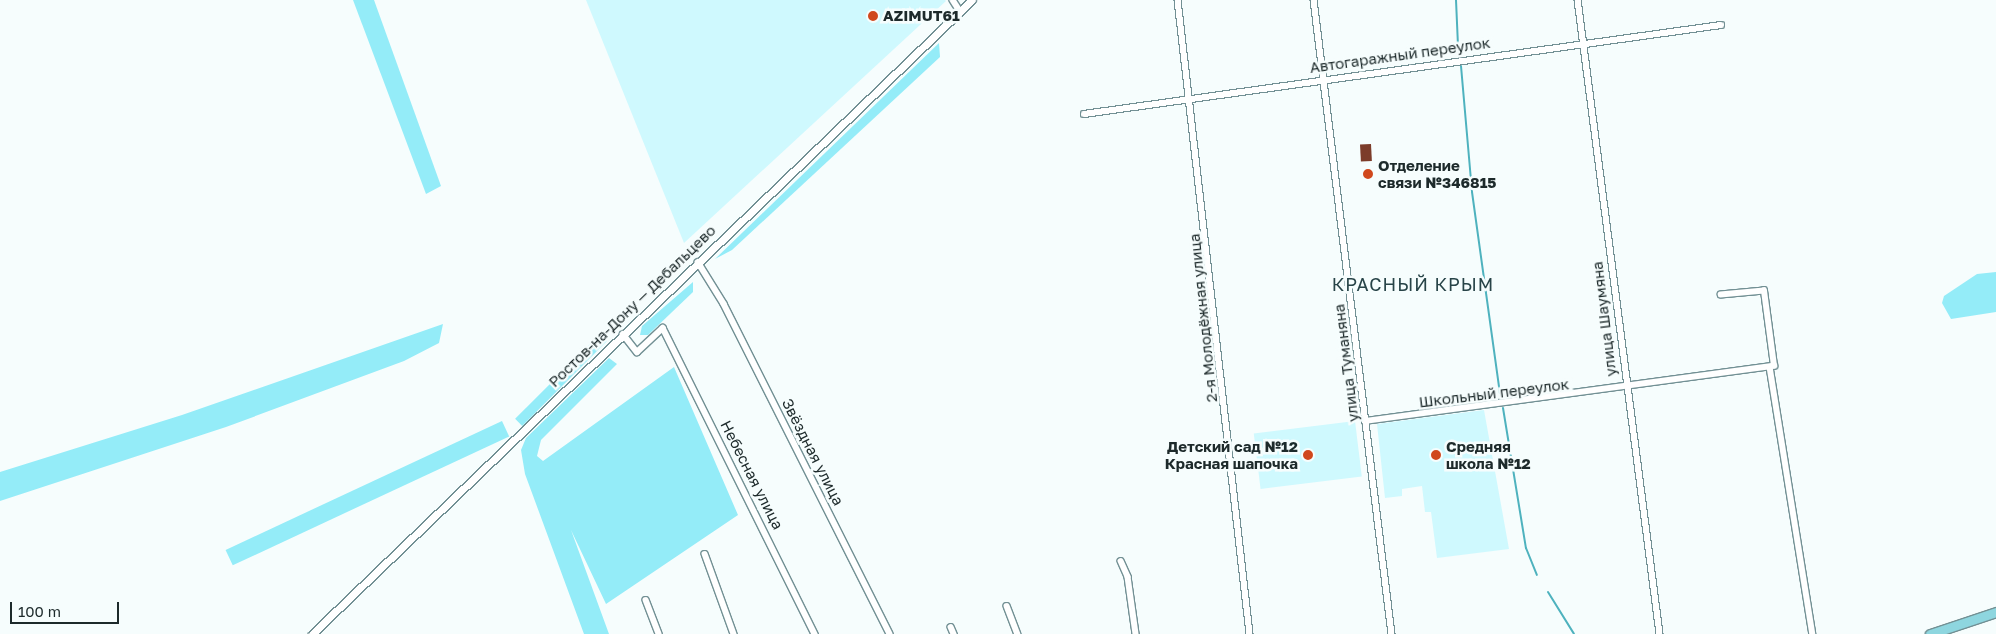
<!DOCTYPE html>
<html>
<head>
<meta charset="utf-8">
<style>
	body { margin:0 }
	#map { position:relative; width:1996px; height:634px; overflow:hidden; background:#f6fdfd; font-family:"Golos Text",sans-serif }
	div>[style] { position:absolute }
	.built>* { inset:0; background:#cff9fe; transform-origin:0 0 }
	.green>* { inset:0; background:#94ecf8; transform-origin:0 0 }
	.stream>* { height:2px; margin:-1px; padding:0 1px; transform-origin:1px; border-radius:1px; background:#4eb2be }
	.building>* { inset:0; background:#7c3c2a; transform-origin:0 0 }
	.roads { filter:drop-shadow(1px 0 #729094) drop-shadow(-1px 0 #729094) drop-shadow(0 1px #729094) drop-shadow(0 -1px #729094) }
	.minor>* { height:5.5px; margin:-2.75px; padding:0 2.75px; transform-origin:2.75px; border-radius:2.75px; background:#fff }
	.tertiary>* { height:7px; margin:-3.5px; padding:0 3.5px; transform-origin:3.5px; border-radius:3.5px; background:#fff }
	.primary>* { height:9px; margin:-4.5px; padding:0 4.5px; transform-origin:4.5px; border-radius:4.5px; background:#8ed6df }
	.dots>* { width:14px; height:14px; translate:-50% -50%; box-sizing:border-box; border:2px solid #f6fdfd; border-radius:50% }
	span { translate:-50% -50%; white-space:nowrap; text-align:center; line-height:1.15; -webkit-text-stroke:5px #f6fdfd; paint-order:stroke }
	.poi-label { font-size:15px; color:#1d2a2b; font-weight:700 }
	.left { translate:0 -50%; text-align:left }
	.right { translate:-100% -50%; text-align:right }
	.street-label { font-size:15px; color:#1d2a2b }
	.quarter-label { font-size:18px; color:#284448; letter-spacing:1px }
	.scale { position:absolute; left:10px; top:602px; width:109px; height:22px; box-sizing:border-box; border:2px solid #1d2a2b; border-top:0; padding-left:6px; font-size:15px; line-height:18px; white-space:nowrap; color:#1d2a2b; -webkit-text-stroke:4px #f6fdfd; paint-order:stroke }
</style>
</head>
<body>
<div id="map">
	<div class="built">
		<div style="clip-path:polygon(586px 0,945px 0,946px 1px,684px 243px)"></div>
		<div style="clip-path:polygon(1484px 410px,1509px 549px,1437px 558px,1431px 512px,1425px 512px,1422px 486px,1402px 489px,1402px 496px,1385px 498px,1377px 424px)"></div>
		<div style="left:1355px;top:421px;width:56px;height:102px;rotate:83deg"></div>
	</div>
	<div class="green">
		<div style="clip-path:polygon(353px 0,374px 0,441px 186px,426px 194px)"></div>
		<div style="clip-path:polygon(939px 43px,940px 57px,732px 250px,715px 259px)"></div>
		<div style="clip-path:polygon(1996px 272px,1996px 312px,1951px 319px,1942px 303px,1944px 296px,1977px 274px)"></div>
		<div style="clip-path:polygon(693px 282px,693px 292px,648px 335px,640px 335px,642px 326px)"></div>
		<div style="clip-path:polygon(443px 324px,439px 343px,404px 361px,226px 427px,0 501px,0 472px,182px 415px)"></div>
		<div style="left:600px;top:334px;width:10px;height:120px;rotate:45deg"></div>
		<div style="clip-path:polygon(609px 358px,617px 364px,541px 440px,537px 456px,543px 461px,674px 367px,738px 515px,606px 604px,571px 530px,609px 634px,584px 634px,525px 474px,521px 450px,526px 438px)"></div>
		<div style="left:502px;top:421px;width:17px;height:305px;rotate:65deg"></div>
	</div>
	<div class="stream">
		<div style="left:1456px;top:0;width:46px;rotate:87.5deg"></div>
		<div style="left:1461px;top:66px;width:126px;rotate:85deg"></div>
		<div style="left:1472px;top:192px;width:203px;rotate:82.1deg"></div>
		<div style="left:1503px;top:408px;width:142px;rotate:80.7deg"></div>
		<div style="left:1526px;top:548px;width:29px;rotate:68deg"></div>
		<div style="left:1548px;top:592px;width:49px;rotate:58.2deg"></div>
	</div>
	<div class="building">
		<div style="left:1371px;top:144px;width:17px;height:11px;rotate:87deg"></div>
	</div>
	<div class="roads">
		<div class="minor">
			<div style="left:953px;top:0;width:13px;rotate:58deg"></div>
			<div style="left:1178px;top:0;width:638px;rotate:83.52deg"></div>
			<div style="left:1314px;top:0;width:639px;rotate:82.99deg"></div>
			<div style="left:1578px;top:0;width:639px;rotate:82.63deg"></div>
			<div style="left:1084px;top:114px;width:643px;rotate:-7.95deg"></div>
			<div style="left:698px;top:262px;width:49px;rotate:58.2deg"></div>
			<div style="left:724px;top:304px;width:369px;rotate:63.3deg"></div>
			<div style="left:623px;top:334px;width:23px;rotate:52deg"></div>
			<div style="left:637px;top:352px;width:35px;rotate:-43deg"></div>
			<div style="left:663px;top:328px;width:342px;rotate:63.6deg"></div>
			<div style="left:1770px;top:367px;width:270px;rotate:80.9deg"></div>
			<div style="left:1365px;top:421px;width:413px;rotate:-7.7deg"></div>
			<div style="left:1774px;top:366px;width:76px;rotate:-97.6deg"></div>
			<div style="left:1764px;top:291px;width:43px;rotate:174.7deg"></div>
			<div style="left:705px;top:554px;width:85px;rotate:70.1deg"></div>
			<div style="left:1121px;top:561px;width:17px;rotate:66deg"></div>
			<div style="left:1128px;top:577px;width:58px;rotate:82deg"></div>
			<div style="left:646px;top:600px;width:36px;rotate:69deg"></div>
			<div style="left:1007px;top:606px;width:30px;rotate:69deg"></div>
			<div style="left:951px;top:627px;width:8px;rotate:67deg"></div>
		</div>
		<div class="tertiary">
			<div style="left:312px;top:634px;width:915px;rotate:-43.85deg"></div>
		</div>
		<div class="primary">
			<div style="left:1930px;top:634px;width:70px;rotate:-18.4deg"></div>
		</div>
	</div>
	<div class="dots">
		<div style="left:873px;top:16px;background:#d0481d"></div>
		<div style="left:1368px;top:174px;background:#d0481d"></div>
		<div style="left:1308px;top:455px;background:#d0481d"></div>
		<div style="left:1436px;top:455px;background:#d0481d"></div>
	</div>
	<div class="poi-label">
		<span class="left" style="left:883px;top:16px">AZIMUT61</span>
		<span class="left" style="left:1378px;top:174px">Отделение<br>связи №346815</span>
		<span class="right" style="left:1298px;top:455px">Детский сад №12<br>Красная шапочка</span>
		<span class="left" style="left:1446px;top:455px">Средняя<br>школа №12</span>
	</div>
	<div class="street-label">
		<span style="left:1400px;top:55px;rotate:-8deg">Автогаражный переулок</span>
		<span style="left:632px;top:306px;rotate:-44deg">Ростов-на-Дону — Дебальцево</span>
		<span style="left:1203px;top:318px;rotate:-96deg">2-я Молодёжная улица</span>
		<span style="left:1604px;top:319px;rotate:-97deg">улица Шаумяна</span>
		<span style="left:1346px;top:363px;rotate:-97deg">улица Туманяна</span>
		<span style="left:1494px;top:393px;rotate:-7deg">Школьный переулок</span>
		<span style="left:813px;top:452px;rotate:63deg">Звёздная улица</span>
		<span style="left:752px;top:475px;rotate:63deg">Небесная улица</span>
	</div>
	<div class="quarter-label">
		<span style="left:1413px;top:284px">КРАСНЫЙ КРЫМ</span>
	</div>
	<div class="scale">100 m</div>
</div>
</body>
</html>
